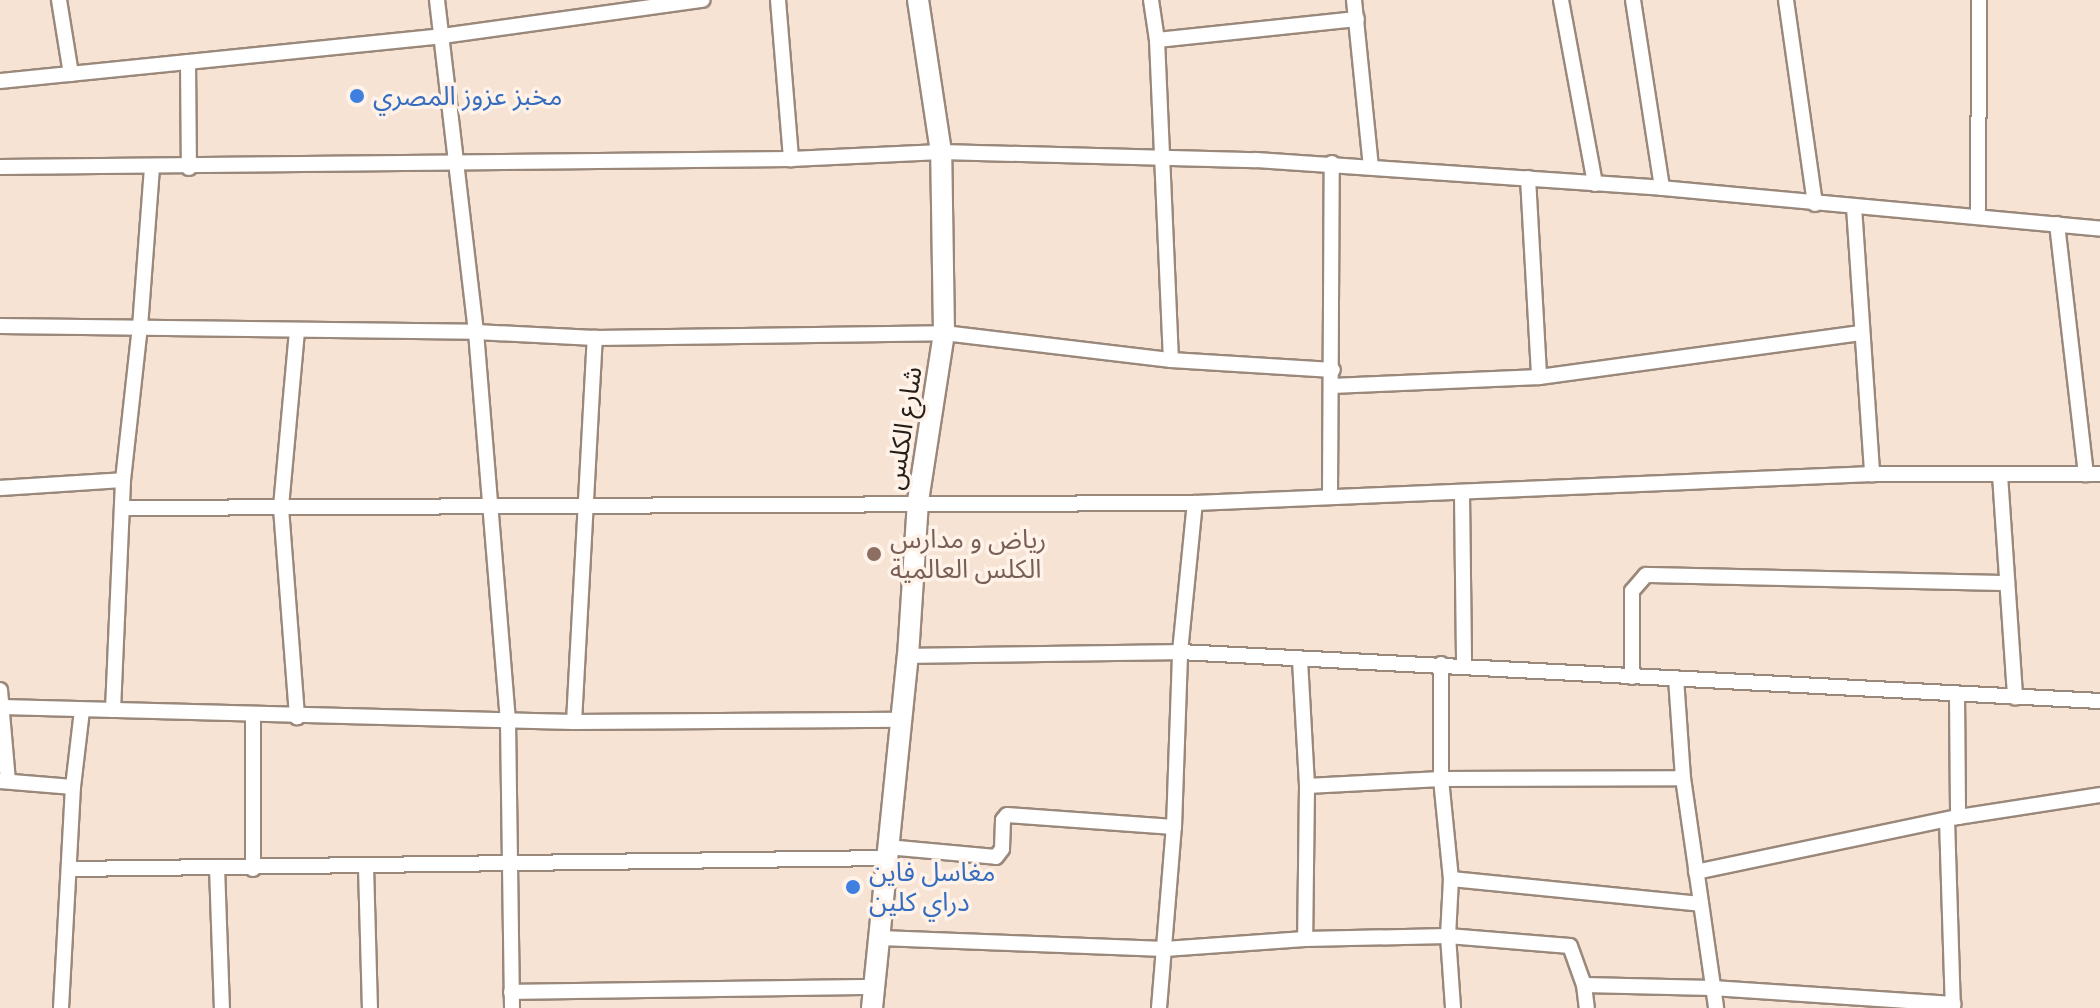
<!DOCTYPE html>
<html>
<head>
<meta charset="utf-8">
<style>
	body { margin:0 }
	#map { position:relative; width:2100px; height:1008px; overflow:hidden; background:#f7e3d4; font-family:"Public Sans","Noto Sans Arabic",sans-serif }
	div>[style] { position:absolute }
	.roads { filter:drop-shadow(2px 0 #9a887b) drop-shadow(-2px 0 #9a887b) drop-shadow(0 2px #9a887b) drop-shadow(0 -2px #9a887b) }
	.street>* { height:14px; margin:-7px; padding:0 7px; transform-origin:7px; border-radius:7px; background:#fff }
	.secondary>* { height:20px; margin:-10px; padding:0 10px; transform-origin:10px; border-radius:10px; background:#fff }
	.dots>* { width:22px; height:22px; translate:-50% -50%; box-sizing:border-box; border:4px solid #fef2e9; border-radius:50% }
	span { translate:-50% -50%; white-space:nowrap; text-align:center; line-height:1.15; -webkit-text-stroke:7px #fef2e9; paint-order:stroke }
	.shop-label { font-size:26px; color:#366cbe }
	.left { translate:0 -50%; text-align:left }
	.street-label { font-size:26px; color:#251d18 }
	.education-label { font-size:26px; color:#785e54 }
</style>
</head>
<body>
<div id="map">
	<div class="roads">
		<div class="street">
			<div style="left:59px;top:0;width:75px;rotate:80.8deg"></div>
			<div style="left:437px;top:0;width:334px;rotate:83.3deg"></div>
			<div style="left:476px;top:332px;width:390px;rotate:85.3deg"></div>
			<div style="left:508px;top:721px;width:287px;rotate:89.2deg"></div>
			<div style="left:778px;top:0;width:160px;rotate:85.3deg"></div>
			<div style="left:1151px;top:0;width:40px;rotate:81.5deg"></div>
			<div style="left:1157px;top:40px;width:320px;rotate:87.5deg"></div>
			<div style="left:1354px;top:0;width:167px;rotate:84.2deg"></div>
			<div style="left:1561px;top:0;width:187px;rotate:79.5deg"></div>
			<div style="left:1633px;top:0;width:190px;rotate:81.2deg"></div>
			<div style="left:1786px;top:0;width:206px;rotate:81.9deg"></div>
			<div style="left:1157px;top:40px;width:201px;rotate:-6deg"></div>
			<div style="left:188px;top:62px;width:106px;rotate:89.5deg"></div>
			<div style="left:0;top:81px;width:444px;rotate:-5.8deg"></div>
			<div style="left:442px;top:36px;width:263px;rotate:-7.9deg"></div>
			<div style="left:0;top:167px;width:791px;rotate:-0.58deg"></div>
			<div style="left:791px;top:159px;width:150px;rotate:-2.7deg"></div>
			<div style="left:941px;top:152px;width:315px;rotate:1.5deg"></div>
			<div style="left:1256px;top:160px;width:407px;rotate:3.9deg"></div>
			<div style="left:1662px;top:188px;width:440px;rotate:5.3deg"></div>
			<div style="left:1528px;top:178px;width:199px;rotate:86.8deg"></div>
			<div style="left:1854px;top:207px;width:268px;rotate:86.1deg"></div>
			<div style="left:1978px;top:216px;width:216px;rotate:-89.7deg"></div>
			<div style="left:2057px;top:224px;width:252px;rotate:83.4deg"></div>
			<div style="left:0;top:326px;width:476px;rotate:0.7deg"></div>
			<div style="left:476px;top:332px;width:119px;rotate:2.9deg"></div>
			<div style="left:595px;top:338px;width:349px;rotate:-0.8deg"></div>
			<div style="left:944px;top:333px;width:229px;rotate:6.8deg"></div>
			<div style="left:1171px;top:360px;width:162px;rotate:3.5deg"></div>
			<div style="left:297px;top:331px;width:178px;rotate:95.2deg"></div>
			<div style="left:281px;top:508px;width:210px;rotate:85.6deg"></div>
			<div style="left:1333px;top:386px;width:206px;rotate:-2.5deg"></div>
			<div style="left:1539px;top:377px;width:325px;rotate:-7.8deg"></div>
			<div style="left:2000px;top:475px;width:223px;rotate:86.1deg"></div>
			<div style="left:0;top:488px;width:123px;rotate:-3.7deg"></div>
			<div style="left:1462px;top:494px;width:171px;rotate:89.3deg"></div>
			<div style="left:1330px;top:496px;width:333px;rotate:-89.7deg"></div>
			<div style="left:123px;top:508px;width:1072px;rotate:-0.27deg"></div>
			<div style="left:1195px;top:503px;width:678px;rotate:-2.45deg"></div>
			<div style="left:1872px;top:474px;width:228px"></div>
			<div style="left:908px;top:656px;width:272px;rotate:-0.8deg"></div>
			<div style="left:1180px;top:652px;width:921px;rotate:3.05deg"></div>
			<div style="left:1300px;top:660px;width:126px;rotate:86.8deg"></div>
			<div style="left:1307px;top:786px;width:153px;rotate:90.7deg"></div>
			<div style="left:1441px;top:664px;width:115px;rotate:90deg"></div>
			<div style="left:1441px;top:779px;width:100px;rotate:84.3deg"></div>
			<div style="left:1451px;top:879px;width:57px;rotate:93deg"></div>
			<div style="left:1448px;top:936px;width:72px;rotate:86deg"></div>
			<div style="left:1632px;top:677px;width:86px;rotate:-90deg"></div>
			<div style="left:1632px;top:591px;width:21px;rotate:-49deg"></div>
			<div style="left:1646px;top:575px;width:360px;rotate:1.3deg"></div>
			<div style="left:1676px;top:678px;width:100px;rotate:86deg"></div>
			<div style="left:1683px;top:778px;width:232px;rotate:81.8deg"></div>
			<div style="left:0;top:690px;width:91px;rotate:85deg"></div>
			<div style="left:1957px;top:694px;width:123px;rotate:89.5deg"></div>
			<div style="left:2px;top:707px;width:572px;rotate:1.5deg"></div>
			<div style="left:574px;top:722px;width:327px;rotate:-0.4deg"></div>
			<div style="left:113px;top:710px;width:230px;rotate:-87.5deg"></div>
			<div style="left:123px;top:480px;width:154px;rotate:-83.7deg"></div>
			<div style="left:140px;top:327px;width:160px;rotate:-85.7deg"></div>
			<div style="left:253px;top:715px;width:154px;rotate:90deg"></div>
			<div style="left:574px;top:722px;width:385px;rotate:-86.9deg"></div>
			<div style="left:0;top:781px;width:73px;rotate:4.7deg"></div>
			<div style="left:1307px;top:786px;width:134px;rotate:-3deg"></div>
			<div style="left:1441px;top:779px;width:242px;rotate:-0.2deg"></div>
			<div style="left:1947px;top:820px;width:188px;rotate:88.2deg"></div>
			<div style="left:887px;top:847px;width:109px;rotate:5.2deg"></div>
			<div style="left:996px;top:857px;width:10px;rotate:-53deg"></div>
			<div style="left:1002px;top:849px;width:29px;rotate:-88deg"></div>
			<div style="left:1003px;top:820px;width:6px;rotate:-51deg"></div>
			<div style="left:1007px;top:815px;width:167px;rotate:4.1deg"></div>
			<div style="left:217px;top:867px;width:141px;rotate:88deg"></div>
			<div style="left:366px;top:867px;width:141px;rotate:88.4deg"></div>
			<div style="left:70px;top:869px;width:816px;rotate:-0.77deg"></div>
			<div style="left:1696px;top:872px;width:268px;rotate:-11.9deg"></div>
			<div style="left:1958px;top:817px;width:144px;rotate:-8.8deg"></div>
			<div style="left:1451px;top:879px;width:251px;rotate:5.7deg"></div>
			<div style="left:880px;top:938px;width:285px;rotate:2.2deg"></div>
			<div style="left:1165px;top:949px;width:140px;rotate:-4.1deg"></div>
			<div style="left:1305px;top:939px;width:143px;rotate:-1.2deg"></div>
			<div style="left:1448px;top:936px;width:122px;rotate:4.7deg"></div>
			<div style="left:1570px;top:946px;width:41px;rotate:70.3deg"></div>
			<div style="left:1584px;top:985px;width:23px;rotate:83deg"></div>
			<div style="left:1584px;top:985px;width:128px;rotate:1.3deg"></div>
			<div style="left:1712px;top:988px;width:242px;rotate:3.8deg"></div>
			<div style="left:511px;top:992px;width:363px;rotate:-0.8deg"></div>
			<div style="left:61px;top:1008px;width:221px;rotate:-86.9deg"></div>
			<div style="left:73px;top:787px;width:78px;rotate:-83.3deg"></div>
			<div style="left:1159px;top:1008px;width:182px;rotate:-85.3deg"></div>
			<div style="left:1174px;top:827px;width:175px;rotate:-88deg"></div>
			<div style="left:1180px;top:652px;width:150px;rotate:-84.3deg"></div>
		</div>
		<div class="secondary">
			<div style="left:872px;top:1008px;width:354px;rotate:-84.2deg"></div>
			<div style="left:908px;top:656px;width:155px;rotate:-86.3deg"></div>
			<div style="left:918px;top:501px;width:170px;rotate:-81.2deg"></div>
			<div style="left:944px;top:333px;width:181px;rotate:-90.9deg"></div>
			<div style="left:941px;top:152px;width:154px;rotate:-98.6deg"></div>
		</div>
	</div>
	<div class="dots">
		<div style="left:357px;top:96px;background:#3f7fe0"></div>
		<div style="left:874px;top:554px;background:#8d6e63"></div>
		<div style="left:853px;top:887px;background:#3f7fe0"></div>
	</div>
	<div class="shop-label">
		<span class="left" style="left:373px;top:96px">مخبز عزوز المصري</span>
		<span class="left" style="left:869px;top:887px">مغاسل فاين<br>دراي كلين</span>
	</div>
	<div class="street-label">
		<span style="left:903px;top:428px;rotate:-81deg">شارع الكلس</span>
	</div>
	<div class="education-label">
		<span class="left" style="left:890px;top:554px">رياض و مدارس<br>الكلس العالمية</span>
	</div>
</div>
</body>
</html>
